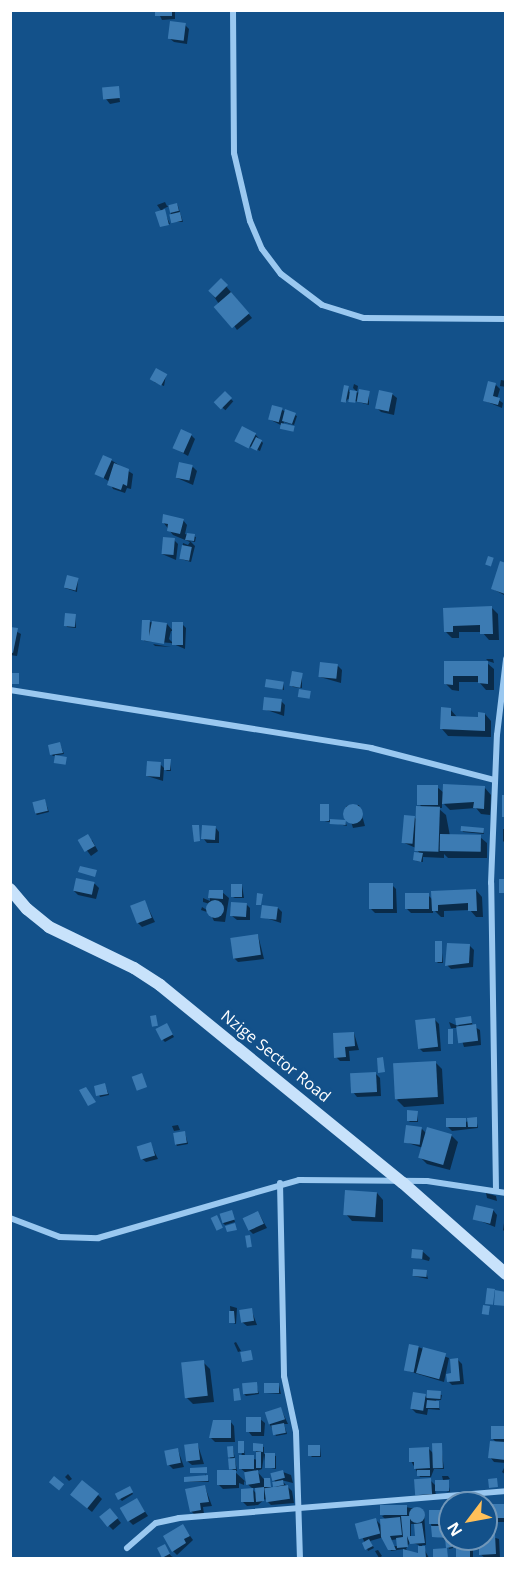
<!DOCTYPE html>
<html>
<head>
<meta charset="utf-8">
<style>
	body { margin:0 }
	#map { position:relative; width:516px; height:1569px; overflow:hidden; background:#13518a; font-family:"Open Sans",sans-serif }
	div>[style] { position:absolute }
	.shadow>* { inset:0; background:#0007; transform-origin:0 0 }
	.building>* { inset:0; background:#3c7bb3; transform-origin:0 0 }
	.round { border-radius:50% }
	.street>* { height:6px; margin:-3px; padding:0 3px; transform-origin:3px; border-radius:3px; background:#9ac8f0 }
	.secondary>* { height:12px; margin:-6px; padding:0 6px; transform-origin:6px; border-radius:6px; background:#c8e2fb }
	span { translate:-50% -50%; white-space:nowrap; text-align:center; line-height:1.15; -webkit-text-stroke:6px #13518a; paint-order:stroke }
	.street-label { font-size:16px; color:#fff }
	.frame { position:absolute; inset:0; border:12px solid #fff; pointer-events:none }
	.north { position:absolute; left:438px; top:1491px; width:60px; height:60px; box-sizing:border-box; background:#13518a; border:2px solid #7197b9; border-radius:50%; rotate:238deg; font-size:16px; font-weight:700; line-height:24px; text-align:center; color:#fff }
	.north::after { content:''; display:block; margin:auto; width:21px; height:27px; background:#ffc059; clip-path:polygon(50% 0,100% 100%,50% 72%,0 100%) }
</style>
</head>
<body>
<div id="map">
	<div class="shadow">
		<div style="clip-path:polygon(157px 10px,175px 10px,175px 19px,162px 20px)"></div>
		<div style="clip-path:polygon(185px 25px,189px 29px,187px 44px,174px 42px,169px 38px)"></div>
		<div style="clip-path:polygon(118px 88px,120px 102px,110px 104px,106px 99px)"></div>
		<div style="clip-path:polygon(165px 202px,167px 206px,177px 204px,178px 206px,183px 222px,173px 222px,169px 206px,163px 209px,170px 224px,161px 226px,162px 212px,157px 205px)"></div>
		<div style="clip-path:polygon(221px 280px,252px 318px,237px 330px,210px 291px)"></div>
		<div style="clip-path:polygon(166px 375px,164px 386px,154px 382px)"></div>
		<div style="clip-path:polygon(501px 380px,506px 381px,506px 387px,500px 386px)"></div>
		<div style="clip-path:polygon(354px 384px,358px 386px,357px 392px,353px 388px)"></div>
		<div style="clip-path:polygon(496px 385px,500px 389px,497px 399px,503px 403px,502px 408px,485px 401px)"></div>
		<div style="clip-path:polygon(348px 387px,349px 392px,369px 393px,369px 405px,348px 399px,344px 403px)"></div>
		<div style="left:225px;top:394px;width:11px;height:12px;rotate:41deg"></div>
		<div style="clip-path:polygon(392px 394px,397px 398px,394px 415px,381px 412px,377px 408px)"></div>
		<div style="clip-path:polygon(282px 410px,297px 416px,294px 425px,284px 422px,283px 425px,294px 432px,269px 419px)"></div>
		<div style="clip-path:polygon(255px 434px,263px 443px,260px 451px,236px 440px)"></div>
		<div style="clip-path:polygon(191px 435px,195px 439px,188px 456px,174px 448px)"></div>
		<div style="clip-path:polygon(111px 460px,133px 474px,131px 489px,127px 488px,125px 493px,113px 489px,110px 482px,97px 474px)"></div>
		<div style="clip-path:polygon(193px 467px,197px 471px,193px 485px,177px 478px)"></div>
		<div style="clip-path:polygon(183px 520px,187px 525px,185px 534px,196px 537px,195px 542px,190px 541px,195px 546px,191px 562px,181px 559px,183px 543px,188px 545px,190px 542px,173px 535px,163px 522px)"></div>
		<div style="clip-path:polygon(174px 540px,178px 544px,176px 560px,162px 554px)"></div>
		<div style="clip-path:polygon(506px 565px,506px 596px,493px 589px)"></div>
		<div style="clip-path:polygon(78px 579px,77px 592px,65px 588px)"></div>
		<div style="clip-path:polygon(492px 608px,498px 614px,499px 640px,489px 640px,482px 632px,459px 632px,459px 638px,452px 638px,446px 632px,445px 609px)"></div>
		<div style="clip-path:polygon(75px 615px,76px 628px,67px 627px,66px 625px)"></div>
		<div style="clip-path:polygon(evenodd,149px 622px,167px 624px,173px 631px,182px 624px,186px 628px,185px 649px,171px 643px,144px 641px,149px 622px,171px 631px,173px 631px,172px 642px,169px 639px,171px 631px)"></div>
		<div style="clip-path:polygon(10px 628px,21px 634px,17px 656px,10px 655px)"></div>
		<div style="clip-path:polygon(153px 644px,171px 647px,155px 646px)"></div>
		<div style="clip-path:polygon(486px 659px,493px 659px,494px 663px,488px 661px)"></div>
		<div style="clip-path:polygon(446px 662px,487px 663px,494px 669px,494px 690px,486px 690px,479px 682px,459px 682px,459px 691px,452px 690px,446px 684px)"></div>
		<div style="clip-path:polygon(338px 666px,342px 670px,341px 683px,320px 677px)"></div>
		<div style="clip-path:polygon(302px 674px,302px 688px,293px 687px,291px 685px)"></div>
		<div style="clip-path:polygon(283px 683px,284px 690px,266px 686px)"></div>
		<div style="clip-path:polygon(281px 701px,285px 705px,284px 716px,264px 709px)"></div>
		<div style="clip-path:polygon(450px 709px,457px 717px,479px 718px,485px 714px,491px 721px,491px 737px,448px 736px,442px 729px)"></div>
		<div style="clip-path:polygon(60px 744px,64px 754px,53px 756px,52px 755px)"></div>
		<div style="clip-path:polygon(170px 761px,171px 771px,167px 771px,164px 768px,163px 781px,147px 776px,160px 764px,165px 769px)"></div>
		<div style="clip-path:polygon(437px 787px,444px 793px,485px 788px,491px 795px,490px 815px,481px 814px,476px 808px,450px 810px,442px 802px,442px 808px,438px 808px,446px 815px,450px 836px,480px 837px,487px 843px,487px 858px,448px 858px,444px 854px,444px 858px,423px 857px,423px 862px,416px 861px,420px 854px,416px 848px,402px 842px,414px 817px,417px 820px,423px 808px,419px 804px)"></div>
		<div style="clip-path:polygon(45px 801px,49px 812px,37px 815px,35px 813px)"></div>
		<div style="clip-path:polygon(359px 805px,365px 826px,353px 828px,346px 806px)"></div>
		<div style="clip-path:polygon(328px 806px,329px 820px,345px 821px,347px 826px,320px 820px)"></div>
		<div style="clip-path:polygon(215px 827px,219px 832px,219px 843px,207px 843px,203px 838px)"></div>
		<div style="clip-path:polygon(503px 829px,506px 829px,506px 844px,503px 841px)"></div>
		<div style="clip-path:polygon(462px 830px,483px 830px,484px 834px,463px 832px)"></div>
		<div style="clip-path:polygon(92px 840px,98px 851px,91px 856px,80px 841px)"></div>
		<div style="clip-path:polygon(77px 880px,95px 884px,99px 888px,96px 899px,78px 895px,74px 891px)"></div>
		<div style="clip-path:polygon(242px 885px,244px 898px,235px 898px,233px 897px)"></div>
		<div style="clip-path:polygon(392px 885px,396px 889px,397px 913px,375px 913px,371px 909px)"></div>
		<div style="clip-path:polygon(476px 890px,482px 897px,483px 917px,476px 917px,470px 910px,444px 911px,444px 917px,441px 917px,433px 909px,433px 913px,411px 913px,407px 909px,428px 895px,433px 900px)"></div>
		<div style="clip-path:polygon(210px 891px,222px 892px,229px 898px,225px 922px,214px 921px,210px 913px,201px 910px,202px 907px,210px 912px,210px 904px,203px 902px,203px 898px,210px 901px)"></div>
		<div style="clip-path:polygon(145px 902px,155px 922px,142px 927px,138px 923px)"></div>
		<div style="clip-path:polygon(246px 904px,250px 908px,250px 920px,237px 920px,232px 916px)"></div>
		<div style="clip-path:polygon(278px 908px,282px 912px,281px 923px,263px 917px)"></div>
		<div style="clip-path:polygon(258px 935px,264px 959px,238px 962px,234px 958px)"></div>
		<div style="clip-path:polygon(441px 943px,443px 963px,438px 963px,436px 961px)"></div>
		<div style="clip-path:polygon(470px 946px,474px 950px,473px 967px,451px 969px,447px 965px)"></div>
		<div style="clip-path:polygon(470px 1017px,473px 1026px,480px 1030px,481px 1045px,464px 1047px,458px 1028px,451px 1028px,449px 1022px,460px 1027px,457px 1024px)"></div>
		<div style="clip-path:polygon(435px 1020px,439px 1024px,441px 1051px,423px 1052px,419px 1048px)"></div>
		<div style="clip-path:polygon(168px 1027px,174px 1037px,165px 1042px,163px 1040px)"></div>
		<div style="clip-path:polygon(354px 1033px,359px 1050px,349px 1051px,350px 1061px,340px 1061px,336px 1057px)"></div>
		<div style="clip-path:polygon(435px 1062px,442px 1069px,444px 1104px,404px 1107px,397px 1100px)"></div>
		<div style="clip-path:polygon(376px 1074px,380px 1078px,381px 1096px,357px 1097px,353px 1092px)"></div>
		<div style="clip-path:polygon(105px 1085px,109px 1095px,100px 1097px,96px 1087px)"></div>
		<div style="clip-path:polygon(417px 1112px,418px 1122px,410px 1122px,408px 1120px)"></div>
		<div style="clip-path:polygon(476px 1119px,478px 1128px,452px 1131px,448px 1127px)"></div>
		<div style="clip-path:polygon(178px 1125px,180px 1130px,174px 1131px,172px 1126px)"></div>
		<div style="clip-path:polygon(422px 1129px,426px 1133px,451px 1135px,458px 1142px,450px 1170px,427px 1164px,420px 1157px,423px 1148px,405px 1142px)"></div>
		<div style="clip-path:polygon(185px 1133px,188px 1144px,177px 1146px,176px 1144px)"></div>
		<div style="clip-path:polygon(150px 1143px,158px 1159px,146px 1162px,141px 1158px)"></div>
		<div style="clip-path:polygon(377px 1193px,383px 1200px,383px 1222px,352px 1221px,346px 1214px)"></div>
		<div style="clip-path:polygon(486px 1193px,496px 1196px,497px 1201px,487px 1198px)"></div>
		<div style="clip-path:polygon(493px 1210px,497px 1215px,495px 1227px,475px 1219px)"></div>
		<div style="clip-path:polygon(232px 1212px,235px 1222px,225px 1225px,223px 1223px)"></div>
		<div style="clip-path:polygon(258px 1212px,267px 1228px,253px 1234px,249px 1230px)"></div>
		<div style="clip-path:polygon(504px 1223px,506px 1223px,506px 1233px,503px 1230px)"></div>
		<div style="clip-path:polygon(422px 1251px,430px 1258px,429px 1261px,413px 1257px)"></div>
		<div style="clip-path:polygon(426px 1271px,428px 1279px,413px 1276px)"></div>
		<div style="clip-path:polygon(230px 1306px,237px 1308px,236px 1324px,231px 1322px)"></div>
		<div style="clip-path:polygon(251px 1309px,257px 1325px,247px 1326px,242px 1322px)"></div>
		<div style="clip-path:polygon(236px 1342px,241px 1351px,238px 1352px,234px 1343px)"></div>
		<div style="clip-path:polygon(418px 1347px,449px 1358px,444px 1382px,408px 1371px)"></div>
		<div style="clip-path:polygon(458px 1360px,462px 1364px,464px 1384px,452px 1385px,448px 1381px)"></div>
		<div style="clip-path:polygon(203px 1362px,210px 1369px,214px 1402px,193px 1404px,186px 1397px)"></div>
		<div style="clip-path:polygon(256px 1384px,259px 1394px,246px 1396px,244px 1394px)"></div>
		<div style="clip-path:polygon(279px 1385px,281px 1394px,266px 1393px)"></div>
		<div style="clip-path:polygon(429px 1392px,442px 1395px,441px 1400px,436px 1400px,440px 1410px,428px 1409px,427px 1415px,416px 1413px,412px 1409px,425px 1396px,428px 1398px)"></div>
		<div style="clip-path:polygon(281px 1409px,288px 1424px,284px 1424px,287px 1434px,276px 1436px,269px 1423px)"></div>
		<div style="clip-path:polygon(260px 1419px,265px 1423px,264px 1436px,252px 1436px,248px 1431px)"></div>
		<div style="clip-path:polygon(230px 1421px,234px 1426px,235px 1442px,215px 1442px,211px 1438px)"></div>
		<div style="clip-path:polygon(506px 1427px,506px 1463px,494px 1462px,490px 1457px,497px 1443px,492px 1438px)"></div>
		<div style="clip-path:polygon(243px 1443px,245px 1456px,257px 1460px,255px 1445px,264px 1447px,264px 1454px,276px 1456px,276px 1469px,266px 1467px,264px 1455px,262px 1469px,257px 1471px,272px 1489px,277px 1488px,274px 1479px,283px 1472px,291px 1475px,293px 1483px,281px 1480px,292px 1491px,294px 1503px,271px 1505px,265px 1499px,258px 1505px,247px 1506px,243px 1502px,253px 1490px,257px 1494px,256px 1488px,252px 1488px,244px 1481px,244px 1485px,239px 1483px,239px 1488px,223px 1489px,219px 1485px,233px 1472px,230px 1457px,233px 1448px,237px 1471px,234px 1471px,247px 1483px,246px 1473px,240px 1468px)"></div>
		<div style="clip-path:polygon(198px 1445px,204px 1464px,192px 1465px,187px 1461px)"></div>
		<div style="clip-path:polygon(441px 1445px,444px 1469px,434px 1469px,431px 1477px,420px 1477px,411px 1461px,429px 1449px,434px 1454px)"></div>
		<div style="clip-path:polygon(320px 1447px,321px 1457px,312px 1457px,310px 1455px)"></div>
		<div style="clip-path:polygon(178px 1450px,184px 1467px,173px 1469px,169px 1465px)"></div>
		<div style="clip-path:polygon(506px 1464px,506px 1475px,502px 1472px)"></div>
		<div style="clip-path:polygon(68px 1474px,72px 1479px,69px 1481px,65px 1477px)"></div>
		<div style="clip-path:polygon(205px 1474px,209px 1482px,186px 1482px,205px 1477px)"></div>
		<div style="clip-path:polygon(442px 1476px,448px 1476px,450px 1479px,443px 1480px)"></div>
		<div style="clip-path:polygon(430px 1480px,437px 1487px,448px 1482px,450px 1492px,435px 1488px,436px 1498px,417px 1495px)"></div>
		<div style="clip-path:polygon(205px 1487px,212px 1506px,203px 1507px,204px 1514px,196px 1516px,191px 1511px)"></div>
		<div style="clip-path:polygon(131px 1490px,133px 1494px,122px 1501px,120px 1499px)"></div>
		<div style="clip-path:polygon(98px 1495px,102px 1499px,92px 1512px,76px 1499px)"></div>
		<div style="clip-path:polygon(137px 1500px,148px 1516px,133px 1525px,129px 1521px)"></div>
		<div style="left:506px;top:1506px;width:16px;height:20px;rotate:90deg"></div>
		<div style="clip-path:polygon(evenodd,406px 1507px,424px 1511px,426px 1545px,422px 1545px,429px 1558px,405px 1558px,404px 1549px,391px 1551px,384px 1537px,370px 1541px,374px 1548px,368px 1551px,357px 1524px,375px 1519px,382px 1526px,386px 1520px,382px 1516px,406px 1507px,411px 1524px,415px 1524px,417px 1537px,411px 1537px,411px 1524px,406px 1507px,398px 1539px,398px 1546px,392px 1546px,392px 1540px,398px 1539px,406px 1507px,410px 1542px,419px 1545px,422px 1554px,412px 1555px,406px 1549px,410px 1542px)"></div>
		<div style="clip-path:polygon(450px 1511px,453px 1548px,449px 1549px,446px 1539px,434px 1536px,431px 1524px)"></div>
		<div style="clip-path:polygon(114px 1514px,121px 1523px,113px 1530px,109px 1526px)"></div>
		<div style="clip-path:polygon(183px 1526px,193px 1540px,177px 1555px,173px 1551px)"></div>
		<div style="clip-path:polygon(486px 1535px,499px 1539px,500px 1558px,485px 1558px,480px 1554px,476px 1539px,486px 1539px)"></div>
		<div style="clip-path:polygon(456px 1539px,470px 1539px,467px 1543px,473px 1550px,473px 1558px,458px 1556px,461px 1546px)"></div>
		<div style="clip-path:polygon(166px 1548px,171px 1556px,175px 1558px,163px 1557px)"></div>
		<div style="clip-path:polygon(378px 1550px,382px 1556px,379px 1558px,375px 1551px)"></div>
	</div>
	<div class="building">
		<div style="left:155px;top:10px;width:17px;height:6px"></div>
		<div style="left:170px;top:21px;width:16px;height:18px;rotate:7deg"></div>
		<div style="left:119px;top:86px;width:12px;height:17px;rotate:85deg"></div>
		<div style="left:177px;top:203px;width:8px;height:9px;rotate:76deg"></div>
		<div style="clip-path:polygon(165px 209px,169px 225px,160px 227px,155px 212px)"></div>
		<div style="left:180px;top:212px;width:9px;height:11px;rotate:77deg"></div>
		<div style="left:221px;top:278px;width:10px;height:18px;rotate:45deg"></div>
		<div style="left:231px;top:292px;width:28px;height:23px;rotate:49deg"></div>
		<div style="left:156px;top:368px;width:13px;height:13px;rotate:29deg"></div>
		<div style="clip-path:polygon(488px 381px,496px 383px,493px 396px,500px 398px,498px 405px,483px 401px)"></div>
		<div style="left:344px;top:385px;width:5px;height:17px;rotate:11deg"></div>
		<div style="left:359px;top:389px;width:11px;height:13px;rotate:10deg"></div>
		<div style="left:350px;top:390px;width:7px;height:12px;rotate:8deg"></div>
		<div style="left:379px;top:390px;width:14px;height:19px;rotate:12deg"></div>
		<div style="left:225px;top:391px;width:10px;height:16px;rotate:45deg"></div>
		<div style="left:272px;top:405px;width:11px;height:15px;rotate:15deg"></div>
		<div style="clip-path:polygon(285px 409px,296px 413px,292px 424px,282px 421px)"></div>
		<div style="left:281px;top:423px;width:14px;height:6px;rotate:12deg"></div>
		<div style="left:242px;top:426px;width:16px;height:17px;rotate:27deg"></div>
		<div style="left:181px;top:429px;width:12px;height:21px;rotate:24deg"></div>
		<div style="left:256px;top:437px;width:7px;height:12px;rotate:27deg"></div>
		<div style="left:103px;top:455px;width:10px;height:21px;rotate:24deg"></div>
		<div style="left:179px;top:462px;width:14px;height:16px;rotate:12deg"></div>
		<div style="clip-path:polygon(114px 463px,129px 469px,127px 486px,123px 484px,121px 490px,107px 485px)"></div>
		<div style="clip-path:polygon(163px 514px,184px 519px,180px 534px,167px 531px,168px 524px,162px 523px)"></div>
		<div style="clip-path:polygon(187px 533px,195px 534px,194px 541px,185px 540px)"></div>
		<div style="left:163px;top:537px;width:12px;height:17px;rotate:5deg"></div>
		<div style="left:182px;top:545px;width:10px;height:14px;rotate:11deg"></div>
		<div style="left:488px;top:556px;width:6px;height:9px;rotate:18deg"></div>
		<div style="clip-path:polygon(500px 561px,506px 563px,505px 594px,491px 589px)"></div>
		<div style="left:67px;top:575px;width:12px;height:13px;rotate:14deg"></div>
		<div style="clip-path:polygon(492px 606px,493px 634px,480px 634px,480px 625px,453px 626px,453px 632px,444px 632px,443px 608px)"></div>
		<div style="left:65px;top:613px;width:11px;height:13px;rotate:5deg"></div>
		<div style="clip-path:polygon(142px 620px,150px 620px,149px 636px,152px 621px,167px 623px,164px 644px,141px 640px)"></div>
		<div style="left:172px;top:622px;width:11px;height:23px"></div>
		<div style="clip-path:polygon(10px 627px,18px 628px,13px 653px,10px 652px)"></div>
		<div style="clip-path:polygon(444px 661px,488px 661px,488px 684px,478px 683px,478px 676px,453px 676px,453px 685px,444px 684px)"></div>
		<div style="left:320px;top:662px;width:18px;height:15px;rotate:6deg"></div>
		<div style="left:292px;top:671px;width:11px;height:15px;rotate:10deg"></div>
		<div style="left:11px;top:673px;width:8px;height:11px"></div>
		<div style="left:266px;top:679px;width:18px;height:8px;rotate:9deg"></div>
		<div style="left:299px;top:689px;width:12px;height:8px;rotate:9deg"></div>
		<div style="left:264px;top:697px;width:18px;height:13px;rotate:6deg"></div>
		<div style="clip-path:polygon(441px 707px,451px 708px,451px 716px,478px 717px,478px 712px,485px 713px,485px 731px,440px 729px)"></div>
		<div style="clip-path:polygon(60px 742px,63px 753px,50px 755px,48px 745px)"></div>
		<div style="left:55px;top:755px;width:12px;height:8px;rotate:9deg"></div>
		<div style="clip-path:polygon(164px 759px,171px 759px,170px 770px,164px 770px)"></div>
		<div style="left:147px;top:761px;width:14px;height:15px;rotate:4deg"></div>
		<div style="clip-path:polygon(443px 784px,485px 786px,484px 809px,473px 808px,474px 802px,442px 804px)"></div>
		<div style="left:417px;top:785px;width:21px;height:20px"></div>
		<div style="left:502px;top:795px;width:4px;height:22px"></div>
		<div style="left:45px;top:799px;width:12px;height:13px;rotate:76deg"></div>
		<div style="left:320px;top:804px;width:9px;height:17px"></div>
		<div class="round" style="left:343px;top:804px;width:20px;height:20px"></div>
		<div style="left:416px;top:806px;width:24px;height:45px;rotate:2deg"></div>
		<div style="left:404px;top:815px;width:11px;height:28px;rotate:5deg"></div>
		<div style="left:330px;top:819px;width:16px;height:5px;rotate:4deg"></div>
		<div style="clip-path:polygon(192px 825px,199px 825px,200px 841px,194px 842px)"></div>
		<div style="left:202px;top:825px;width:14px;height:14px;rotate:4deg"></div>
		<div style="left:461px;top:826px;width:23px;height:5px;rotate:5deg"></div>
		<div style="left:88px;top:834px;width:14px;height:12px;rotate:60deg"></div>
		<div style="left:440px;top:834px;width:41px;height:17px;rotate:1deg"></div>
		<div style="clip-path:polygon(414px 852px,423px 853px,421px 862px,413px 860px)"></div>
		<div style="clip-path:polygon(80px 866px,97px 870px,95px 877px,78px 872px)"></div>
		<div style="left:76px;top:878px;width:19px;height:13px;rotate:12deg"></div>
		<div style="left:499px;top:879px;width:7px;height:14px"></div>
		<div style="left:393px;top:883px;width:26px;height:24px;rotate:90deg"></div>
		<div style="left:231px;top:884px;width:11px;height:13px"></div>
		<div style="clip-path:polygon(476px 889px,477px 911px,468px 911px,468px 903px,438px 905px,438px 911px,432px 911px,431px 891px)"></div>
		<div style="clip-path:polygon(209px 890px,223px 890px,223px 899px,208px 898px)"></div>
		<div style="clip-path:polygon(257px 893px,263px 894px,261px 905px,256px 905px)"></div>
		<div style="left:405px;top:893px;width:24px;height:16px"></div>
		<div style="left:145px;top:900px;width:19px;height:16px;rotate:69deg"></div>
		<div class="round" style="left:206px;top:900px;width:18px;height:18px"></div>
		<div style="left:231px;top:902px;width:16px;height:14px;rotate:4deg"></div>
		<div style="left:262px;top:905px;width:16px;height:13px;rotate:7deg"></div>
		<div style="left:258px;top:934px;width:21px;height:28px;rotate:82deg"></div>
		<div style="left:435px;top:941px;width:7px;height:21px"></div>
		<div style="clip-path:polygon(447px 943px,470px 944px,469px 963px,445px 966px)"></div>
		<div style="left:156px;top:1015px;width:11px;height:6px;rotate:80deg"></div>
		<div style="left:471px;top:1016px;width:7px;height:16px;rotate:82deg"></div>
		<div style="left:435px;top:1018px;width:29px;height:20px;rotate:84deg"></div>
		<div style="left:167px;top:1023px;width:13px;height:13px;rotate:63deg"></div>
		<div style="left:476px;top:1024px;width:17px;height:20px;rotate:83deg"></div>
		<div style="left:448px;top:1029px;width:5px;height:15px"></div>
		<div style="clip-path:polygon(354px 1032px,355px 1046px,345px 1047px,346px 1057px,334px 1058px,333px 1033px)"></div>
		<div style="clip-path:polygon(383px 1057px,385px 1072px,378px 1073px,377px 1058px)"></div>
		<div style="left:436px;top:1061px;width:36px;height:43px;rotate:87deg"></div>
		<div style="left:376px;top:1072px;width:20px;height:26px;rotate:87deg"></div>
		<div style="left:142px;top:1073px;width:15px;height:11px;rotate:70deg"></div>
		<div style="clip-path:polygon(105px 1083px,108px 1094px,96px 1096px,94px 1086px)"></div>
		<div style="clip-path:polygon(86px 1087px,96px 1102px,88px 1106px,79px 1090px)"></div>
		<div style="clip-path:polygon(407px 1110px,418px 1111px,417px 1121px,407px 1121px)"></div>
		<div style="clip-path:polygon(477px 1117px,477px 1127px,468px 1127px,467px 1118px)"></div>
		<div style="left:466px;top:1118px;width:9px;height:20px;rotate:90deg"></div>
		<div style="left:406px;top:1125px;width:16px;height:18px;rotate:7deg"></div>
		<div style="left:427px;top:1127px;width:26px;height:32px;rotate:16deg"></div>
		<div style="left:185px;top:1131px;width:12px;height:12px;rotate:81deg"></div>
		<div style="left:151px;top:1142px;width:14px;height:15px;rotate:73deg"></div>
		<div style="left:345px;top:1190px;width:32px;height:25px;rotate:4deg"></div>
		<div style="left:476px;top:1205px;width:18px;height:15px;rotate:13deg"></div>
		<div style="left:232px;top:1210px;width:10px;height:13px;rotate:73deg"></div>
		<div style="left:258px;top:1211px;width:14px;height:17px;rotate:65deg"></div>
		<div style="left:217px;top:1215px;width:14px;height:7px;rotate:65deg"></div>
		<div style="clip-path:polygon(235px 1223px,237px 1230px,227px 1232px,225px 1226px)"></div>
		<div style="left:250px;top:1235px;width:12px;height:5px;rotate:81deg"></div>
		<div style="left:412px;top:1249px;width:11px;height:9px;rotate:5deg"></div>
		<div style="left:413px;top:1269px;width:14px;height:7px;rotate:4deg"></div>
		<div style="left:487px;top:1288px;width:8px;height:16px;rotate:7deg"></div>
		<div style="clip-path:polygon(495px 1290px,506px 1292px,506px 1306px,494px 1305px)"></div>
		<div style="left:483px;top:1305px;width:7px;height:9px;rotate:8deg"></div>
		<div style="left:252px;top:1308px;width:13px;height:13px;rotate:81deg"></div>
		<div style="clip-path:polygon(229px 1311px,234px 1311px,235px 1323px,229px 1323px)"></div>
		<div style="left:409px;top:1344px;width:10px;height:27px;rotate:11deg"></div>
		<div style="left:423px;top:1347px;width:24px;height:27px;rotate:15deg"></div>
		<div style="left:251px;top:1350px;width:10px;height:11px;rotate:79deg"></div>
		<div style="clip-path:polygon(458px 1358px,460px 1381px,447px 1382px,446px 1374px,451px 1373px,450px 1359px)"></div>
		<div style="left:204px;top:1360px;width:36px;height:23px;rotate:84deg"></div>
		<div style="left:257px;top:1382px;width:11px;height:15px;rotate:85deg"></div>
		<div style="left:264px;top:1383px;width:15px;height:10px"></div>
		<div style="clip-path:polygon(239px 1388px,241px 1400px,234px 1401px,233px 1389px)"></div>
		<div style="left:427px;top:1390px;width:14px;height:8px;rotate:4deg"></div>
		<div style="left:413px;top:1392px;width:13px;height:17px;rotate:9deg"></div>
		<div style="clip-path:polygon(427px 1400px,439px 1401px,439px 1408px,426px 1408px)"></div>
		<div style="left:281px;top:1407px;width:13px;height:17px;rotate:72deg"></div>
		<div style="left:246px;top:1417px;width:15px;height:15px"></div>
		<div style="clip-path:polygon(213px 1420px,231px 1420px,231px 1438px,209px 1438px)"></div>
		<div style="left:284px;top:1423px;width:10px;height:13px;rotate:79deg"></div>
		<div style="left:491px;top:1426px;width:15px;height:13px"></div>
		<div style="left:238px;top:1441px;width:6px;height:12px"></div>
		<div style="clip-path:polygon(490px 1441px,506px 1442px,506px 1460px,488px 1458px)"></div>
		<div style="left:198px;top:1443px;width:17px;height:14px;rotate:83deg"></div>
		<div style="clip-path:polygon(253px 1443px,263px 1444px,263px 1452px,253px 1451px)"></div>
		<div style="left:442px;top:1443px;width:25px;height:10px;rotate:88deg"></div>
		<div style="left:308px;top:1445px;width:12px;height:11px"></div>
		<div style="left:233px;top:1446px;width:11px;height:6px;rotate:85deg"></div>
		<div style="clip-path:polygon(429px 1447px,430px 1468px,414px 1469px,414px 1462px,409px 1462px,409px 1448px)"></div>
		<div style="left:178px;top:1448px;width:15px;height:14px;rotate:79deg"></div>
		<div style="left:256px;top:1452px;width:5px;height:16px"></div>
		<div style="left:265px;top:1453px;width:10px;height:15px"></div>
		<div style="left:239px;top:1455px;width:15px;height:14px"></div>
		<div style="left:235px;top:1458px;width:11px;height:7px;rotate:85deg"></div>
		<div style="clip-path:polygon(207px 1467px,207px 1473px,190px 1473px,190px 1468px)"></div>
		<div style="left:236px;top:1470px;width:15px;height:19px;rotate:90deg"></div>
		<div style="left:258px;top:1470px;width:13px;height:14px;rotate:81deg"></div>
		<div style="left:283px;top:1470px;width:8px;height:13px;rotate:76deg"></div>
		<div style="left:417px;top:1470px;width:13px;height:6px"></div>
		<div style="clip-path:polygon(208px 1475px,208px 1481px,184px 1482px,184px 1477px)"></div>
		<div style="left:54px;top:1476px;width:13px;height:8px;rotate:39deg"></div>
		<div style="clip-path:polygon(264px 1478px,270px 1478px,271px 1487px,264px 1487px)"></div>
		<div style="left:431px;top:1478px;width:16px;height:17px;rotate:86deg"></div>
		<div style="left:497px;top:1478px;width:9px;height:9px;rotate:84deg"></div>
		<div style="left:82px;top:1480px;width:22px;height:19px;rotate:39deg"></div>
		<div style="left:283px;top:1480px;width:5px;height:11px;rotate:79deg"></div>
		<div style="left:435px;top:1480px;width:14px;height:11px"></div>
		<div style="clip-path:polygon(205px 1485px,209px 1502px,200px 1503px,201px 1510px,190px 1512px,185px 1489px)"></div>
		<div style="left:288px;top:1485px;width:14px;height:24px;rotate:82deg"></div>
		<div style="left:130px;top:1486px;width:7px;height:17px;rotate:63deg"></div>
		<div style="clip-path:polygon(253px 1488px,254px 1502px,241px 1502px,241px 1489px)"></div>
		<div style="clip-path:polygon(255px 1488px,264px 1487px,264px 1501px,256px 1502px)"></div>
		<div style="left:137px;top:1498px;width:16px;height:20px;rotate:60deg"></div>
		<div style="left:506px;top:1504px;width:14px;height:20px;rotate:90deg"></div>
		<div style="left:407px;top:1505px;width:10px;height:27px;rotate:90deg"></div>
		<div class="round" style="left:409px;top:1507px;width:16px;height:16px"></div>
		<div style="left:110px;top:1508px;width:13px;height:14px;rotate:51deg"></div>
		<div style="left:450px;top:1510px;width:14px;height:21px;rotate:90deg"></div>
		<div style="clip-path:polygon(401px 1516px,410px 1516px,410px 1536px,415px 1536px,414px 1524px,422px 1523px,425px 1543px,410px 1544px,407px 1536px,408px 1547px,397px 1548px,396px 1538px,403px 1537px)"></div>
		<div style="clip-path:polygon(400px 1517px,402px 1535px,390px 1536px,396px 1550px,388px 1550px,381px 1537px,380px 1519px)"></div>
		<div style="left:376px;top:1518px;width:16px;height:22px;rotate:75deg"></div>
		<div style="clip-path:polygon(183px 1524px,190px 1536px,184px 1539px,186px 1543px,172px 1552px,163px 1536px)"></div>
		<div style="clip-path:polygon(431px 1526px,450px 1526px,452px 1547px,446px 1548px,445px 1538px,432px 1537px)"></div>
		<div style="clip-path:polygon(486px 1534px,495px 1534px,496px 1554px,479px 1555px,479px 1546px,474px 1546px,474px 1539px,486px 1539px)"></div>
		<div style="clip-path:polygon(369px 1539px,373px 1546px,365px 1550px,362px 1543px)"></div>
		<div style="left:165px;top:1544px;width:11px;height:9px;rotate:63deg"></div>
		<div style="left:456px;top:1544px;width:14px;height:13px"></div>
		<div style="clip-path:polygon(418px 1546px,425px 1546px,426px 1558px,403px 1558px,403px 1549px,418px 1553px)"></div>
		<div style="clip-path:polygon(447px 1548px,448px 1558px,433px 1558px,433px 1549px)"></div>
	</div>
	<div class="street">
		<div style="left:233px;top:10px;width:143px;rotate:89.6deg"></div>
		<div style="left:234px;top:153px;width:70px;rotate:76.8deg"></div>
		<div style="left:250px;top:221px;width:30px;rotate:67deg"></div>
		<div style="left:262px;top:249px;width:31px;rotate:53deg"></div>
		<div style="left:281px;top:274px;width:51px;rotate:37.1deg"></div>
		<div style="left:322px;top:305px;width:44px;rotate:17.2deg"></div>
		<div style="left:364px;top:318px;width:142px;rotate:0.4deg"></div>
		<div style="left:10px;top:690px;width:366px;rotate:9.1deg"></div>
		<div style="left:371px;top:748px;width:128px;rotate:14.5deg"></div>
		<div style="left:280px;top:1183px;width:193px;rotate:88.8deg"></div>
		<div style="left:284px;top:1376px;width:57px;rotate:77.9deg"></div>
		<div style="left:296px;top:1432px;width:126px;rotate:88.2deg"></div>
		<div style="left:496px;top:1190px;width:307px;rotate:-90.9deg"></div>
		<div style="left:491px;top:883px;width:148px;rotate:-87.7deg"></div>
		<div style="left:497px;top:735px;width:77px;rotate:-83.2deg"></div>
		<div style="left:10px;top:1218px;width:53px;rotate:20.8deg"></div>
		<div style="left:60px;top:1237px;width:38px;rotate:2deg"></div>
		<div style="left:98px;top:1238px;width:209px;rotate:-16.1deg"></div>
		<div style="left:299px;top:1180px;width:128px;rotate:0.4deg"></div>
		<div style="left:427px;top:1181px;width:80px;rotate:8.6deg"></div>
		<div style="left:127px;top:1548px;width:38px;rotate:-41deg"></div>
		<div style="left:156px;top:1523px;width:24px;rotate:-12deg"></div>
		<div style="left:179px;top:1518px;width:328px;rotate:-4.7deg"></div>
	</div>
	<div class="secondary">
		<div style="left:10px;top:889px;width:26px;rotate:50deg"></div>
		<div style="left:27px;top:909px;width:28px;rotate:39deg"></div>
		<div style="left:49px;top:927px;width:94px;rotate:25.8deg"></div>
		<div style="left:134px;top:968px;width:31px;rotate:33deg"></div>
		<div style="left:160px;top:985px;width:313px;rotate:39.2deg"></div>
		<div style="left:403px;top:1183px;width:137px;rotate:41.5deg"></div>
	</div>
	<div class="street-label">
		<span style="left:276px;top:1056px;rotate:39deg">Nzige Sector Road</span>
	</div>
	<div class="frame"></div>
	<div class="north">N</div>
</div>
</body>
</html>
